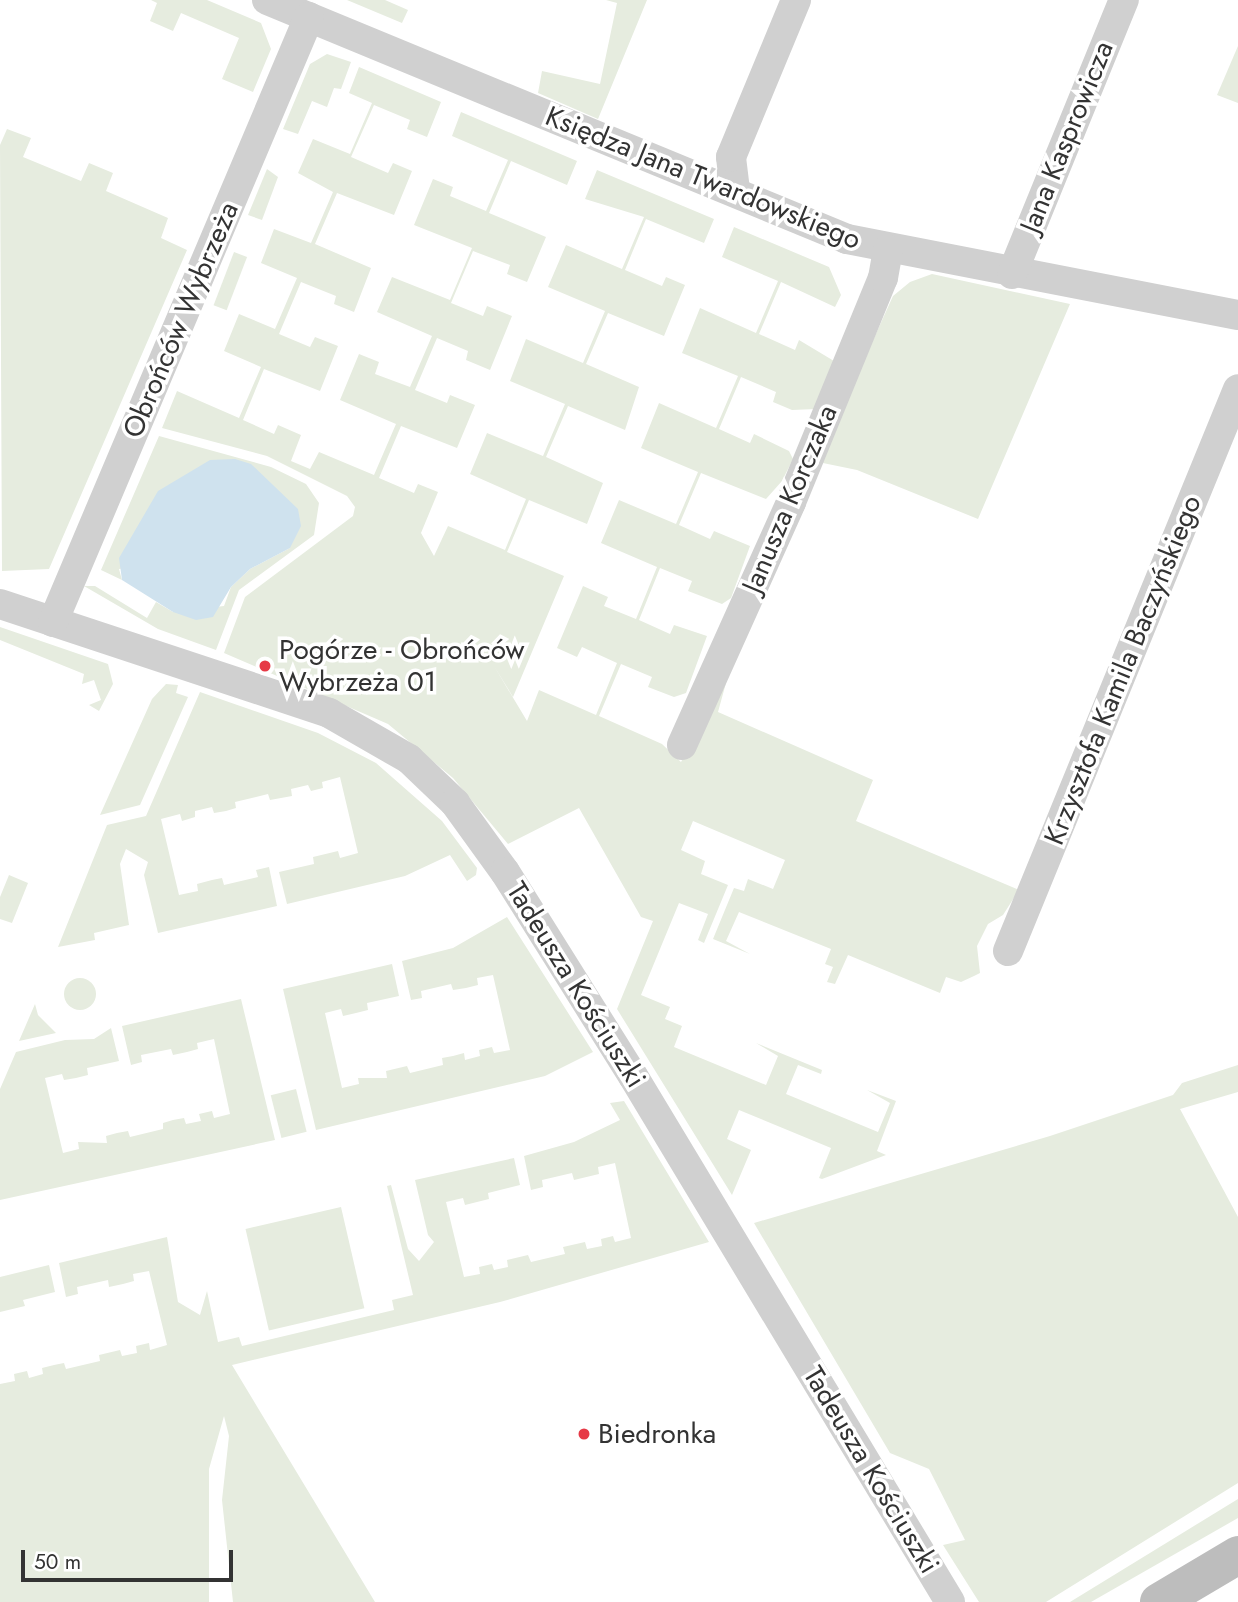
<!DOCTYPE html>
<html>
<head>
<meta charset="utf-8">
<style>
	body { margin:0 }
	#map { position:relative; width:1238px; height:1602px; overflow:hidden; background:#fff; font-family:Jost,sans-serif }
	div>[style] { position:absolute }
	.green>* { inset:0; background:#e6ecdf; transform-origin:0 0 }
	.round { border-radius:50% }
	.water>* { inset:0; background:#cfe2ee }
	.street>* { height:30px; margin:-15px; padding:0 15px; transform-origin:15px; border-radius:15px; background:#d0d0d0 }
	.secondary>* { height:38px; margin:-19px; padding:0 19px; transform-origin:19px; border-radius:19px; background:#bdbdbd }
	.dots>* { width:19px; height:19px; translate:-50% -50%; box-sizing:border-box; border:4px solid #fff; border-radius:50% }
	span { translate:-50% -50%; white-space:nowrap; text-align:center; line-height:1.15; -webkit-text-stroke:7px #fff; paint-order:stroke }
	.street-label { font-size:28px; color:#333 }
	.poi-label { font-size:28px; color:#333 }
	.left { translate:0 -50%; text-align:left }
	.scale { position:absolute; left:21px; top:1550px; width:212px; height:32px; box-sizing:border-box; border:4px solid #333; border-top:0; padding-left:9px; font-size:21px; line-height:24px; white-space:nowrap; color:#333; -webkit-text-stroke:5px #fff; paint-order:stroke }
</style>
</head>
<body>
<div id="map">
	<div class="green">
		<div style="clip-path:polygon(151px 0,207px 0,261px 23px,271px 49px,253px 92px,222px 79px,239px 38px,181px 13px,173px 31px,150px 21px,157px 3px)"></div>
		<div style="clip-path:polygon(347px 0,385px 0,408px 10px,402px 23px)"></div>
		<div style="clip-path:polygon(606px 0,647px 0,598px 119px,538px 93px,542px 71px,600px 84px,617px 3px)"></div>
		<div style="clip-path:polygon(1238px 46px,1238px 103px,1217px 95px)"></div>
		<div style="clip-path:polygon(327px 54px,351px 62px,341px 89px,334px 88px,327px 107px,312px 101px,298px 134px,283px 129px,310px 64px)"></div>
		<div style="clip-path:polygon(359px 67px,441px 102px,427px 137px,407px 129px,410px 120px,374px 105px,351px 157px,388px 173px,393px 163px,412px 171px,394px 215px,337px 193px,315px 244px,371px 268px,354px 312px,334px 304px,336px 296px,301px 282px,279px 334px,310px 347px,315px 337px,338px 346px,320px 391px,264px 369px,243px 420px,274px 434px,278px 425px,301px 435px,291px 461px,310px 469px,319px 452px,374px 475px,396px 424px,340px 400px,359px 354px,379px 362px,375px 374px,410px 387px,432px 336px,377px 312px,392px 277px,450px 300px,472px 248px,414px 225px,433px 179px,453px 187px,450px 196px,486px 211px,508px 160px,452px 136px,461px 112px,577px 161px,567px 185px,511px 161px,489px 213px,546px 237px,527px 282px,507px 274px,510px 265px,473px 251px,451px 303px,483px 316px,487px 306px,512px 316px,490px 370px,466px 360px,468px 351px,437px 338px,415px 390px,447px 403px,450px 395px,475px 405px,457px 448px,401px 426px,379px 478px,414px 493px,418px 484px,438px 492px,421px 533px,434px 556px,448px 526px,505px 550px,526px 499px,470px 474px,487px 433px,543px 456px,565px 404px,510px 381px,526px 339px,583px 363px,605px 311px,548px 287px,566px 245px,622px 269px,644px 217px,585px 199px,597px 170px,714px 219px,704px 243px,646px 219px,625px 270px,662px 286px,666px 277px,685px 285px,673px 314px,664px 336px,608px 313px,586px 364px,639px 387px,625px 430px,568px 406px,546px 457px,603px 483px,587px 524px,529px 500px,507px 552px,564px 576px,513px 697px,494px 666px,527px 721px,539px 690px,596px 715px,617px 663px,582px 647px,577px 657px,557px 648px,583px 586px,608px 597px,604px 606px,636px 619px,657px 567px,601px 543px,619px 500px,676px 524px,698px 472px,641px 448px,659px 403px,716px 428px,738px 376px,682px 353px,700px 308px,756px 333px,778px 281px,722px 257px,734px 227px,829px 267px,841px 295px,835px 307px,781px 282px,759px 334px,795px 350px,799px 340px,834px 361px,816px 409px,792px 410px,773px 402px,776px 392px,741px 377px,719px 429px,750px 443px,754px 434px,789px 451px,793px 459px,782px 481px,766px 499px,701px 473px,679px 525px,710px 539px,714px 531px,750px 546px,731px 598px,722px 604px,688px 591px,692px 581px,660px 568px,639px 620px,670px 634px,674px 625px,707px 636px,686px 693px,674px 697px,648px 687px,652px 677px,621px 664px,599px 716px,662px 744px,681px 762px,729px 672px,718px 712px,873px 780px,856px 821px,1019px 890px,1003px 915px,988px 924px,977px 946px,980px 973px,974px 976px,961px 982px,946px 977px,940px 993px,848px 955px,835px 984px,827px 982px,833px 967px,825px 964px,831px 949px,739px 912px,726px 941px,750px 954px,713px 939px,734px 888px,744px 891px,748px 879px,773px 889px,785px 860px,693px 821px,681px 850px,705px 861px,701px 874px,728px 885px,704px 943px,698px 940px,708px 914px,679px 903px,641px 995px,670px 1007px,665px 1019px,682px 1026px,674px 1047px,766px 1085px,778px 1056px,756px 1043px,822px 1070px,821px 1074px,798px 1065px,786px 1094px,878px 1132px,890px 1103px,867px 1090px,896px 1101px,877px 1151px,886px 1155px,822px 1179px,819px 1178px,831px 1148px,739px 1110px,727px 1139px,751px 1150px,732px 1195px,617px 1009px,653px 921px,641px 917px,579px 808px,508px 844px,453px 778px,388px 724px,224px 653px,245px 597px,353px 516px,355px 507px,347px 496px,267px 456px,162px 428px,177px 391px,239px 418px,261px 367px,224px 351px,239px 314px,275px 329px,297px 278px,261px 263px,274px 229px,311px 243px,333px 192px,298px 173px,313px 139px,350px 154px,372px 103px,349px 93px)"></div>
		<div style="clip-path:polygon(7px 129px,31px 138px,23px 157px,81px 181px,89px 163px,113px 173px,106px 191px,168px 218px,161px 238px,187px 250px,49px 569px,2px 571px,0 145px)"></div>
		<div style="clip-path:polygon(267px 169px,278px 177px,262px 220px,248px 215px)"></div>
		<div style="left:234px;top:252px;width:14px;height:57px;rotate:21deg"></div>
		<div style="clip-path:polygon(932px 274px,1070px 304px,978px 519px,857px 470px,818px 462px,893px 296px,910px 282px)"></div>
		<div style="clip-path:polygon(159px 436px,271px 467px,306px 484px,319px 503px,314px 535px,239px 590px,216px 650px,158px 629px,84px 586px,95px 586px,147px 618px,156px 602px,173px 612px,224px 606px,231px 587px,250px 569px,290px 548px,119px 569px,122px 580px,101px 570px)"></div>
		<div style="clip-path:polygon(0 627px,108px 664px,113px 684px,99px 711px,89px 705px,101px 700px,94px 680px,82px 684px,84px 674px,0 640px)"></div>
		<div style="clip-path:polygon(166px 684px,178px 685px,176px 693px,188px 697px,140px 805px,100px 815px,152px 699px)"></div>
		<div style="clip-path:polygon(200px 692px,318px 733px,376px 763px,442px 821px,477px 868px,476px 875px,467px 881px,450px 855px,405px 876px,287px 904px,279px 872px,314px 864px,313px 857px,338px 851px,340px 858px,358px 853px,340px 777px,322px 782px,323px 788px,311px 791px,308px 785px,291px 789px,292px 796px,270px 800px,268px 794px,235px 802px,236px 808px,226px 811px,214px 813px,212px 807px,195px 811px,195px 817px,182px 821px,180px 814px,161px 819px,179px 895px,198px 891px,197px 884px,212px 880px,222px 878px,224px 885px,258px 877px,256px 870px,269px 867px,277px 906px,158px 933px,144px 875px,148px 862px,126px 849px,120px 864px,129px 925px,94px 933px,95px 940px,58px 947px,107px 825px,146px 816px)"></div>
		<div style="clip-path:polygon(9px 875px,28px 883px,12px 923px,0 919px,0 897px)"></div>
		<div style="clip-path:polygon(507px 917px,593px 1052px,545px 1076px,316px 1130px,283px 989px,392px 964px,399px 996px,367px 1003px,368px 1010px,356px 1013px,343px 1016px,341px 1009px,325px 1013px,342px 1088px,359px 1084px,358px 1078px,387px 1078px,386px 1071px,407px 1066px,410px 1073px,443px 1065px,442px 1058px,453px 1056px,464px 1053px,465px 1060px,480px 1056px,479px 1050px,492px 1047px,494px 1053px,510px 1050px,493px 975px,477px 978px,478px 985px,466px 988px,453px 990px,451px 984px,421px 991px,422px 998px,411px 1000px,402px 961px,453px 948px)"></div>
		<div class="round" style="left:64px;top:978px;width:32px;height:32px"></div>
		<div style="clip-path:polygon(241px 999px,275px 1140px,0 1200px,0 1089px,16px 1052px,65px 1040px,94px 1039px,111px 1028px,119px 1061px,87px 1068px,88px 1075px,76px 1078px,64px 1080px,62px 1074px,45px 1078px,63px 1153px,79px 1149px,78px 1142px,107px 1143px,106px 1136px,117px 1133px,128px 1131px,130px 1137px,163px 1129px,163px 1123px,173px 1120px,184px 1118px,186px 1124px,201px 1121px,199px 1114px,212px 1111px,214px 1118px,230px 1114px,214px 1039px,197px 1043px,198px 1049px,187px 1052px,173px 1055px,171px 1049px,141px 1055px,142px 1062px,131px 1065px,122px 1026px)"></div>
		<div style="clip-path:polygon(35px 1004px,38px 1015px,56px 1033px,19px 1041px)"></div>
		<div style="clip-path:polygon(1238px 1065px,1238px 1092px,1180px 1109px,1238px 1217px,1238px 1483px,1046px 1602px,979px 1602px,943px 1545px,965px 1540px,929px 1469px,890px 1453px,754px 1223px,1050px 1136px,1173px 1095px,1182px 1083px)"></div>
		<div style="left:296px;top:1089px;width:44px;height:26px;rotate:76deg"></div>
		<div style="clip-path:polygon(624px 1101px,709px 1242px,500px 1302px,232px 1365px,375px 1602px,233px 1602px,222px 1500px,229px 1436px,224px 1416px,209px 1469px,209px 1602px,0 1602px,0 1384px,15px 1381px,14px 1374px,27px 1371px,29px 1378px,43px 1374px,42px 1368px,54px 1365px,64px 1363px,66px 1369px,100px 1361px,99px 1355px,120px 1350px,122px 1356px,137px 1353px,136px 1346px,149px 1343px,150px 1350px,167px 1345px,149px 1271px,133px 1274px,134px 1281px,123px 1284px,109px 1287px,108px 1280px,77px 1287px,78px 1294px,66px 1297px,59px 1263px,167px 1237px,178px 1302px,200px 1315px,207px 1291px,218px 1342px,239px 1337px,242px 1346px,394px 1310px,392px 1300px,413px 1295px,387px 1186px,391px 1185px,408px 1249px,419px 1261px,434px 1242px,428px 1235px,415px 1180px,514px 1158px,520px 1185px,488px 1193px,489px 1199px,465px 1205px,463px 1198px,446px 1202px,464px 1277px,480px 1274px,479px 1267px,492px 1264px,494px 1270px,508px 1267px,507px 1260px,528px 1255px,531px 1262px,565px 1254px,563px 1247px,585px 1242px,587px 1249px,602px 1246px,601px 1239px,613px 1236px,615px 1242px,631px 1238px,615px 1163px,598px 1167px,599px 1174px,574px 1180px,572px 1173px,542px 1180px,543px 1187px,531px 1190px,524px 1156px,574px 1142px,620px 1120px,610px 1103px)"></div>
		<div style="left:341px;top:1207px;width:104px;height:98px;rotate:77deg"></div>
		<div style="clip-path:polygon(49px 1265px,55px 1292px,23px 1300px,25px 1306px,0 1312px,0 1277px)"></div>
		<div style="clip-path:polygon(1238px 1499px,1238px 1518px,1091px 1602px,1070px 1602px)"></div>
	</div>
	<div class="water">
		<div style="clip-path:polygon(235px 459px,251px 464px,298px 509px,301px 526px,290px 548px,250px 569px,231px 587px,213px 617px,196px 620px,173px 612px,122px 580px,119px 558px,158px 491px,210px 460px)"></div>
	</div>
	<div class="street">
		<div style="left:267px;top:0;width:627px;rotate:22.4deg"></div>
		<div style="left:847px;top:239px;width:398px;rotate:11deg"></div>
		<div style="left:735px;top:190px;width:33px;rotate:-97deg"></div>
		<div style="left:731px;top:157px;width:170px;rotate:-67.5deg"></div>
		<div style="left:1012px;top:274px;width:296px;rotate:-67.8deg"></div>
		<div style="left:0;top:604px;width:347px;rotate:18.3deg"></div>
		<div style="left:329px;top:713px;width:92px;rotate:29.9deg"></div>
		<div style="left:409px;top:759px;width:64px;rotate:43.7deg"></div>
		<div style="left:455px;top:803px;width:85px;rotate:54.1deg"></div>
		<div style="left:505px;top:872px;width:241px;rotate:57.9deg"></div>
		<div style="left:633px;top:1076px;width:614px;rotate:58.92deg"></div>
		<div style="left:53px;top:622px;width:657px;rotate:-67.06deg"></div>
		<div style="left:682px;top:745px;width:266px;rotate:-65.8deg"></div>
		<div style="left:791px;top:502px;width:242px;rotate:-67.7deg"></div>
		<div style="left:883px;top:278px;width:29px;rotate:-80deg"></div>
		<div style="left:1008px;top:951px;width:607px;rotate:-67.74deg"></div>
	</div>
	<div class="secondary">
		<div style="left:1159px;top:1602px;width:92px;rotate:-30.7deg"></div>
	</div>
	<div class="dots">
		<div style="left:265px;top:666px;background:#e63946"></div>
		<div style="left:584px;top:1434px;background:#e63946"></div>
	</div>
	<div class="street-label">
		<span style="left:1067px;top:137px;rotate:-68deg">Jana Kasprowicza</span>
		<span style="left:703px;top:178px;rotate:22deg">Księdza Jana Twardowskiego</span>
		<span style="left:181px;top:320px;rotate:-67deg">Obrońców Wybrzeża</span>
		<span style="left:790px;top:499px;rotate:-67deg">Janusza Korczaka</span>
		<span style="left:1123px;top:670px;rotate:-68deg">Krzysztofa Kamila Baczyńskiego</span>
		<span style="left:576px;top:985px;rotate:58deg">Tadeusza Kościuszki</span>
		<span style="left:871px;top:1470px;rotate:59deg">Tadeusza Kościuszki</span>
	</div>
	<div class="poi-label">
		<span class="left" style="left:279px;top:666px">Pogórze - Obrońców<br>Wybrzeża 01</span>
		<span class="left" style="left:598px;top:1434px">Biedronka</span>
	</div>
	<div class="scale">50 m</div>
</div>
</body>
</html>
